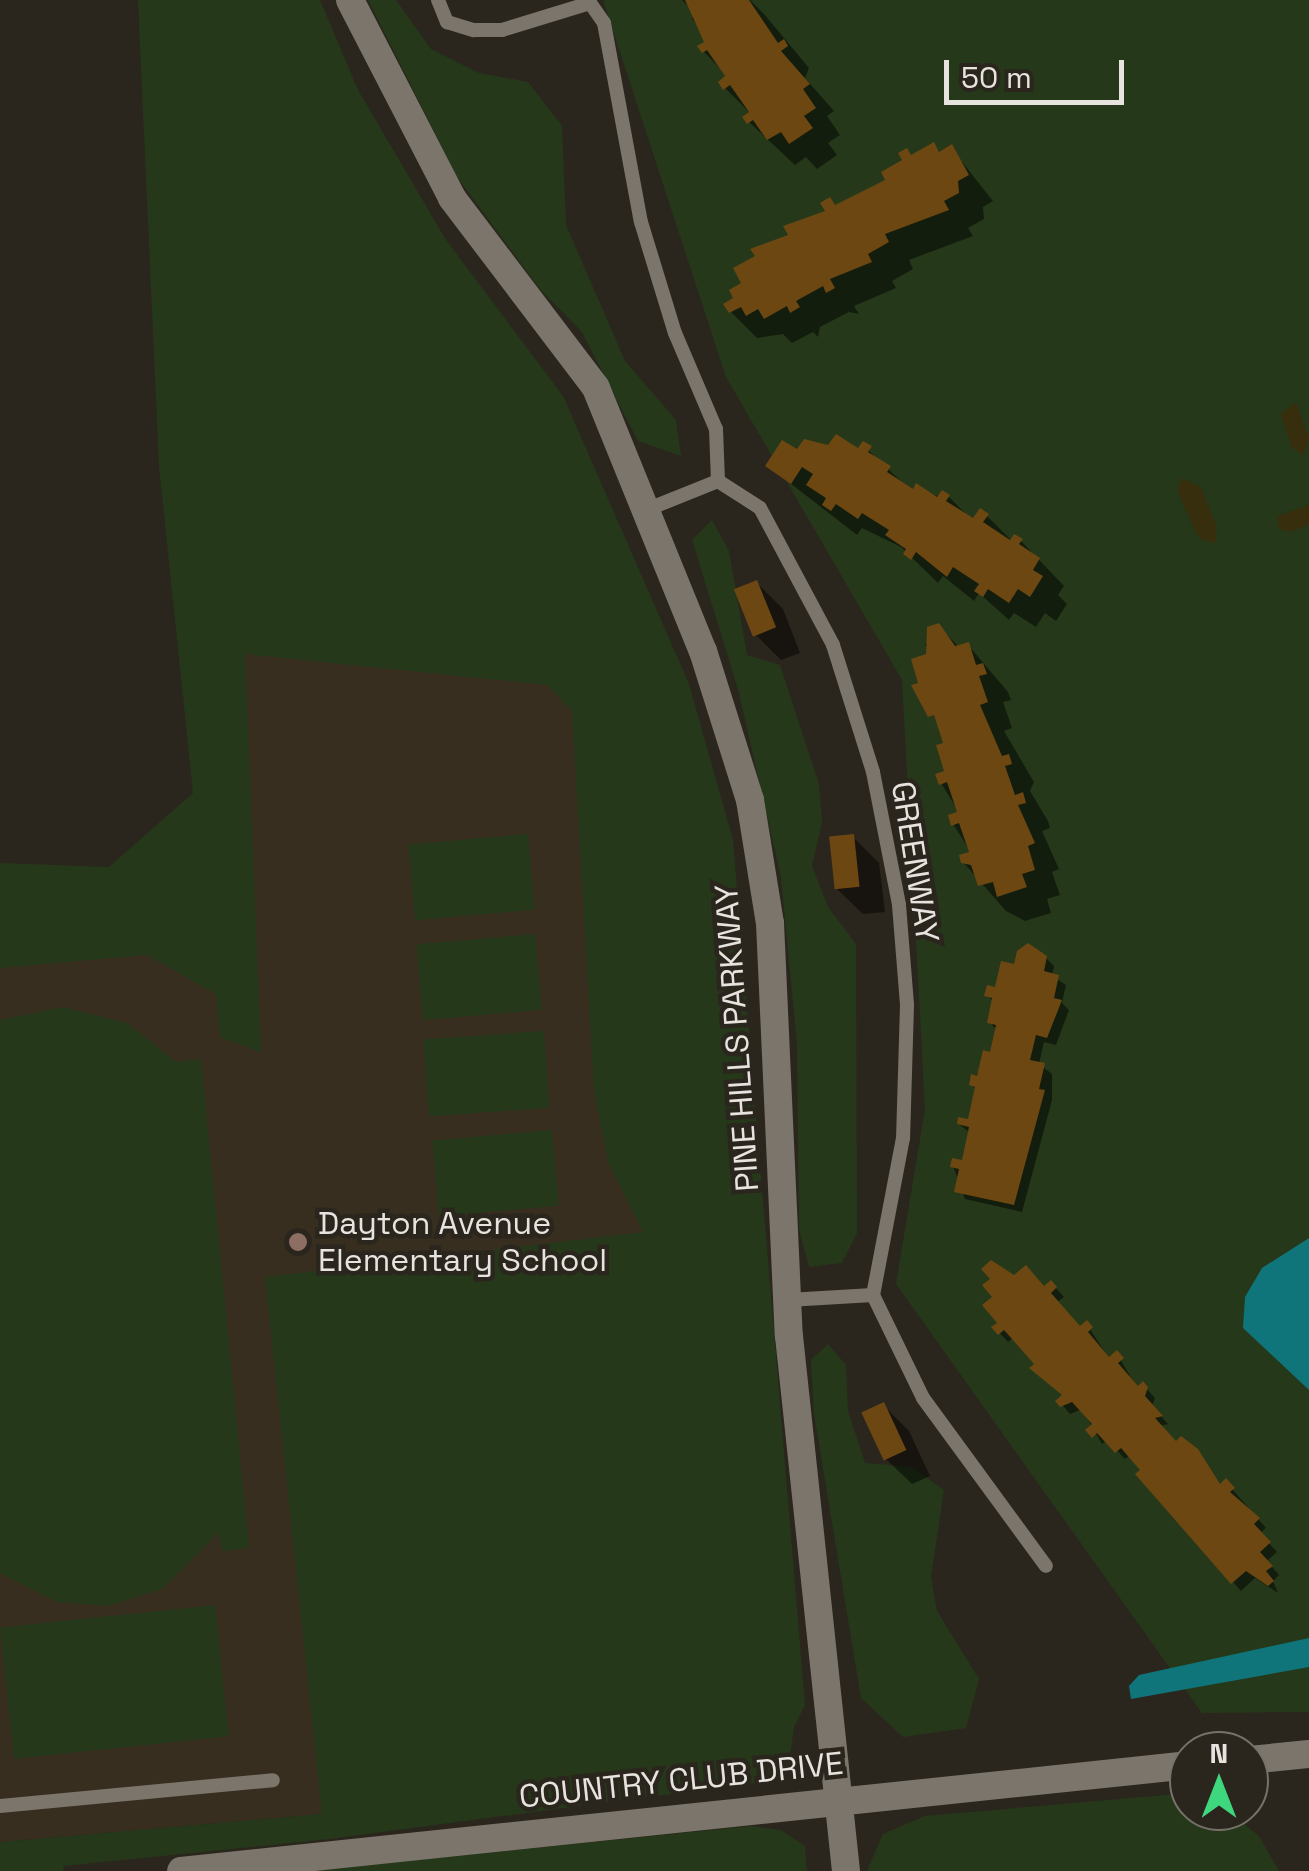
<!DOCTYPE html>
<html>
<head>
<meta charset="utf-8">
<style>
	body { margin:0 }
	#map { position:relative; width:1309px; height:1871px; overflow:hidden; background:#2b261d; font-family:"Space Grotesk",sans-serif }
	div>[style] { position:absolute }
	.built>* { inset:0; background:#372e20 }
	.green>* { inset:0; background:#25381a; transform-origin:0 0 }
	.sand>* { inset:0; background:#362e0d }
	.water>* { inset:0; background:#10757b }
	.shadow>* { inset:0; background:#0007 }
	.building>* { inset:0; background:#6d4712; transform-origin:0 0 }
	.service>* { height:14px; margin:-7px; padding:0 7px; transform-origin:7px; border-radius:7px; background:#7c756b }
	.minor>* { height:28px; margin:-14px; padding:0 14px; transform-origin:14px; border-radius:14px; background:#7c756b }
	.dots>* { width:28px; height:28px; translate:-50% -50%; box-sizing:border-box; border:5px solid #2b261d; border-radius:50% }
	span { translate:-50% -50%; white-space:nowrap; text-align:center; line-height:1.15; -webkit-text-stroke:9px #2b261d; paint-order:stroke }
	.street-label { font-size:32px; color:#e7e3de }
	.poi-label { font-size:32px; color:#e7e3de }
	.left { translate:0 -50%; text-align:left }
	.north { position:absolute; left:1169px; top:1731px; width:100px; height:100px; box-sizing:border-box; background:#2b261d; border:2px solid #76726a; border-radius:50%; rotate:0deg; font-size:28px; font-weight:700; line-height:40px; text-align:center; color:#e7e3de }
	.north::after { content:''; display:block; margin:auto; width:35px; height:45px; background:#3ed77d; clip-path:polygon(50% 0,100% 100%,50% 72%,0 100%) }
	.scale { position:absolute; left:944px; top:60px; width:180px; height:45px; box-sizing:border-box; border:5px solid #e7e3de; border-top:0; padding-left:12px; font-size:30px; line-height:35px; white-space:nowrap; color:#e7e3de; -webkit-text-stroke:8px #2b261d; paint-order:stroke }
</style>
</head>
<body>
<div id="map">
	<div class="built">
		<div style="clip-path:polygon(223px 645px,605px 684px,661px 1235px,266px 1277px,323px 1814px,0 1842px,0 967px,235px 944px)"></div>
	</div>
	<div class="green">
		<div style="clip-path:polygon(138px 0,320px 0,358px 90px,446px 240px,563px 396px,689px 684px,733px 840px,805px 1705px,794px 1727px,789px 1766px,761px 1782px,329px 1839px,64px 1866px,63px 1871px,0 1871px,0 1842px,322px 1814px,265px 1277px,643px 1232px,608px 1162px,594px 1090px,572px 711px,547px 685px,245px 654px,261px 1052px,220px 1037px,216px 994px,147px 955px,0 968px,0 863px,109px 867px,193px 793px,159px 466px)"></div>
		<div style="clip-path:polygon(368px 0,396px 0,431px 49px,479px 73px,528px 82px,562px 126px,566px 225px,625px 361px,676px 420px,681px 456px,638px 441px,582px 332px,540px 289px,457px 177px)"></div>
		<div style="clip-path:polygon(603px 0,1309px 0,1309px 1712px,1202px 1713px,896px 1284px,925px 1109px,902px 680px,726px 377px)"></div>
		<div style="clip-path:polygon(712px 520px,729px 551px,747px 655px,780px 665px,819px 784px,822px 822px,812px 866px,828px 907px,856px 944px,857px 1233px,842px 1263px,809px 1267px,799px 1229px,797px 1044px,781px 877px,738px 689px,692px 540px)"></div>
		<div style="left:528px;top:834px;width:76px;height:120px;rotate:85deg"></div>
		<div style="left:535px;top:934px;width:76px;height:119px;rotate:85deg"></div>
		<div style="clip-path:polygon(63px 1007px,127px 1023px,176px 1062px,201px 1059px,249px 1548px,222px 1551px,219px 1532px,162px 1589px,108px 1606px,57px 1602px,0 1573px,0 1020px)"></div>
		<div style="left:544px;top:1031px;width:77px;height:121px;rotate:86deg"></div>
		<div style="left:552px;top:1130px;width:76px;height:120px;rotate:85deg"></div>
		<div style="clip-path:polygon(828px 1344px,846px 1365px,848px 1411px,865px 1463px,912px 1467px,944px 1490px,931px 1577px,937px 1611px,979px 1679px,966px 1728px,903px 1737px,861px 1698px,814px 1414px,811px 1360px)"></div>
		<div style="left:215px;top:1605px;width:132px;height:216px;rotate:84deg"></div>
		<div style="clip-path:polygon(1189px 1793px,1189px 1811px,1228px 1811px,1259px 1836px,1279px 1871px,867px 1871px,883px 1834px,925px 1816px)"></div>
		<div style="clip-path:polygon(752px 1826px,781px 1830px,805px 1846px,807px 1871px,309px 1871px)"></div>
	</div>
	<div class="sand">
		<div style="clip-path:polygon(1296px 402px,1309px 439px,1303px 455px,1291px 447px,1281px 414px)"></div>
		<div style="clip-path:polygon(1182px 478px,1201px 487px,1217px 527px,1215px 543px,1200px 539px,1193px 527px,1177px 490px)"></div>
		<div style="clip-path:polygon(1309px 505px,1309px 524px,1291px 532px,1279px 529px,1277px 516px)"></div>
	</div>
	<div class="water">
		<div style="clip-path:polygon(1309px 1238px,1309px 1390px,1243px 1328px,1245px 1297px,1262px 1268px)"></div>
		<div style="clip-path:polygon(1309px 1638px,1309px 1667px,1131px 1699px,1129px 1686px,1139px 1675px)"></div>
	</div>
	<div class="shadow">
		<div style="clip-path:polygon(682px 0,750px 0,764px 14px,809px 68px,805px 78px,834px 111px,827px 116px,840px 135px,828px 143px,837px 155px,817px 169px,806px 157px,795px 165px,749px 122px,751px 114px,725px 88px,729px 77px,704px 52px,707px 42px,692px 18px,697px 15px)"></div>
		<div style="clip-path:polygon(933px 146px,941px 153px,951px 148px,993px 201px,983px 207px,984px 219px,968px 228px,973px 236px,909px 260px,913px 269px,892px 281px,896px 288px,854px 306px,859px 314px,849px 312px,820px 327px,818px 337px,813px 332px,792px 343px,783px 334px,757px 338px,731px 312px,745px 284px,792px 236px,888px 181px)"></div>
		<div style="clip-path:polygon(863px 445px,913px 493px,949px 497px,974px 522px,987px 516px,1012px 541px,1021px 541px,1064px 586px,1058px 595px,1067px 604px,1056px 621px,1045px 613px,1036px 627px,1014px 613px,1009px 620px,979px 593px,974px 601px,943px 576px,938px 583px,901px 547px,862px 528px,857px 535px,768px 466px,798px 453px,859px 452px)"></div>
		<div style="clip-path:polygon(757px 583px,783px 609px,800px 653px,781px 660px,755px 634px)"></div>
		<div style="clip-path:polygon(938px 626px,959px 647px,968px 645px,1008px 692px,1011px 700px,1003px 702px,1012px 728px,1004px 731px,1034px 782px,1030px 791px,1048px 821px,1050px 828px,1042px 831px,1059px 869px,1052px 872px,1060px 895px,1047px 899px,1051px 913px,1025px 921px,1006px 911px,963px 862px,972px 854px,953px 824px,960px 814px,941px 783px,948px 772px,946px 744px,921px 684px,929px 655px,925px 644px,934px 641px)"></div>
		<div style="clip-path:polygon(853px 837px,879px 863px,885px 912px,863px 914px,837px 889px)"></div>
		<div style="clip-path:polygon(1046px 958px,1054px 966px,1052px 976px,1066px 985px,1062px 1003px,1069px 1010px,1056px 1045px,1044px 1042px,1039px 1064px,1052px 1074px,1052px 1100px,1022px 1212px,965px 1199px,953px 1166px,963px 1163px,970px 1133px,959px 1124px,970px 1122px,977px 1090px,971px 1084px,992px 1055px,997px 1030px,989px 1022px,994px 1002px,987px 995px,1015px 967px)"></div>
		<div style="clip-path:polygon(1014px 1278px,1045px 1289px,1051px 1283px,1064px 1297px,1057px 1302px,1080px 1329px,1086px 1323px,1110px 1360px,1117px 1354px,1138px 1389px,1143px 1385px,1155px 1398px,1152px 1406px,1168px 1424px,1160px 1426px,1176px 1444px,1196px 1451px,1221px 1487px,1226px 1482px,1266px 1528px,1260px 1533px,1277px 1552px,1267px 1561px,1279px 1575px,1273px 1581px,1278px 1593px,1255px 1578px,1241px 1591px,1139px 1475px,1144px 1471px,1130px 1455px,1125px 1459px,1107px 1440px,1102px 1444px,1082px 1409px,1070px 1414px,1059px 1401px,1064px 1396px,1014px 1337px,1008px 1342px,995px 1328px)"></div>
		<div style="clip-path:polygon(883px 1405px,909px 1431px,930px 1476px,912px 1484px,886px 1459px)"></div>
	</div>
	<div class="building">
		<div style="clip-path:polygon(685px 0,749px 0,778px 43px,784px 39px,788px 46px,781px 51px,810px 84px,803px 89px,816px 108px,804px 116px,813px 128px,789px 144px,781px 132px,767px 140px,753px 120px,747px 124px,742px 117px,749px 112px,730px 85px,723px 90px,718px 82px,725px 76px,707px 50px,702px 53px,697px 46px,704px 42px)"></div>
		<div style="clip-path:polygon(934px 142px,939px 152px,952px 144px,969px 175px,958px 181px,959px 193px,944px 201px,949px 210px,885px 234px,889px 242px,868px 254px,872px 262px,830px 279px,835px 288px,826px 293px,823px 286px,796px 301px,800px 307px,790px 313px,787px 306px,764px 319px,758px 309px,746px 316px,741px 307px,729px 313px,723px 304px,733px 298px,729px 290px,741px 283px,733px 268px,755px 256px,750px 249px,788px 235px,783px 226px,825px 211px,820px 203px,830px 197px,835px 205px,885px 180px,881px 172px,902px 160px,898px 153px,907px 148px,911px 155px)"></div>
		<div style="clip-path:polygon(836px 434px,858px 448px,863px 441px,872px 446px,868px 452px,891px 466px,887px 472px,913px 489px,916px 483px,937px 497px,942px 490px,950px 495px,946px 501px,973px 518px,980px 508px,989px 514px,983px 522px,1010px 540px,1014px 534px,1023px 539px,1019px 544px,1040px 558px,1033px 570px,1043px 576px,1030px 597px,1018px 589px,1009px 603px,988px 589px,983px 597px,974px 591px,979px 584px,953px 567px,947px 577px,916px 552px,911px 560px,903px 554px,906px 549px,885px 535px,889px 530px,862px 513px,858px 519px,836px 504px,831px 511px,822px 505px,826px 498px,806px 485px,813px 474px,802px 467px,791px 484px,765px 466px,782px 440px,797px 449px,804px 439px,828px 445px)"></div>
		<div style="left:757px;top:580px;width:51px;height:25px;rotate:68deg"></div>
		<div style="clip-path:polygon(939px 623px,955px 646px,969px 642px,976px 665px,983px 663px,987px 674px,979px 676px,988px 702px,980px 705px,1002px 756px,1009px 754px,1012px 764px,1005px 766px,1015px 795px,1023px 792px,1026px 803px,1018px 805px,1035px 843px,1028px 846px,1035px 870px,1022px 874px,1027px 887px,997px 897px,993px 882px,978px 886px,971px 865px,961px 863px,959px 855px,969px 852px,959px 823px,951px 826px,948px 815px,957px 812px,947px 782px,939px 785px,935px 774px,944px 771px,936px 745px,943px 743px,934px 715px,928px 717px,911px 685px,918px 683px,911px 659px,926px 654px,927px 627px)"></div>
		<div style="left:854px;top:834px;width:53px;height:25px;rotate:84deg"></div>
		<div style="clip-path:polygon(1028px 943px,1047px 956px,1044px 971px,1059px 975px,1054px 998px,1062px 1000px,1047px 1038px,1036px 1035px,1030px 1060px,1045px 1063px,1039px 1089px,1045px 1090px,1014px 1205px,954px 1192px,959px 1169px,950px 1167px,952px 1158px,962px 1160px,969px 1127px,957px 1124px,958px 1117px,968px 1119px,975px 1087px,969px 1085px,971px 1074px,977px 1076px,983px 1050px,990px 1052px,996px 1025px,987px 1023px,992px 998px,984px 996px,987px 985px,995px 987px,1001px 961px,1014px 964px,1017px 951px)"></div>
		<div style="clip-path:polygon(991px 1260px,1014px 1275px,1026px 1265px,1044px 1286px,1051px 1280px,1057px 1287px,1051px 1293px,1080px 1326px,1087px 1320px,1093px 1327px,1088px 1332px,1109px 1357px,1117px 1350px,1124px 1358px,1118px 1363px,1138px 1386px,1143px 1381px,1148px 1387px,1145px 1396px,1163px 1416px,1155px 1418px,1176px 1441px,1181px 1436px,1198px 1449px,1220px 1484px,1226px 1478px,1235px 1488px,1230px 1492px,1260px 1518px,1254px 1524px,1271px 1542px,1260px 1552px,1273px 1566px,1266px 1571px,1274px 1581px,1268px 1586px,1246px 1571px,1231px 1584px,1135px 1474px,1140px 1470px,1121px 1448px,1115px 1453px,1097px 1433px,1092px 1438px,1085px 1430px,1092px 1424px,1072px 1402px,1060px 1407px,1055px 1401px,1062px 1395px,1029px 1368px,1034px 1364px,1004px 1330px,998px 1335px,991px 1327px,997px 1323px,982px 1305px,992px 1297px,982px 1285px,990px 1279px,981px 1269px)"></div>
		<div style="left:884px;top:1402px;width:53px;height:25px;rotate:65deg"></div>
	</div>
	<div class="service">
		<div style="left:438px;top:0;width:24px;rotate:68deg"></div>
		<div style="left:447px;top:22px;width:28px;rotate:17deg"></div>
		<div style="left:474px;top:30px;width:28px"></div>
		<div style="left:502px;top:30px;width:92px;rotate:-17.1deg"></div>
		<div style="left:588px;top:0;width:28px;rotate:55deg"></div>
		<div style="left:604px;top:23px;width:202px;rotate:79.5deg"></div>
		<div style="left:641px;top:222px;width:116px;rotate:73deg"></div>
		<div style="left:675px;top:333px;width:104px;rotate:66.9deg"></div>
		<div style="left:716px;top:429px;width:52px;rotate:87.8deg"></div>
		<div style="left:718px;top:481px;width:78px;rotate:158.1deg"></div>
		<div style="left:718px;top:481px;width:50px;rotate:32.7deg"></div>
		<div style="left:760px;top:508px;width:155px;rotate:61.9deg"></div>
		<div style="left:833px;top:645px;width:133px;rotate:72.5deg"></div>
		<div style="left:873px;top:772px;width:136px;rotate:78.9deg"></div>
		<div style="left:899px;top:905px;width:100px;rotate:85.4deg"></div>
		<div style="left:907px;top:1005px;width:133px;rotate:91.7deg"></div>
		<div style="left:903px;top:1138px;width:160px;rotate:100.8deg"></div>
		<div style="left:873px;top:1295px;width:114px;rotate:64.1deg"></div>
		<div style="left:923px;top:1398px;width:208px;rotate:53.8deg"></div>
		<div style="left:788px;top:1300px;width:85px;rotate:-3.4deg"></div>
		<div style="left:0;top:1806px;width:274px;rotate:-5.4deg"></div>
	</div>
	<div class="minor">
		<div style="left:350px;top:0;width:223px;rotate:62.7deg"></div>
		<div style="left:452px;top:198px;width:238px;rotate:52.8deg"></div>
		<div style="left:596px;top:388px;width:284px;rotate:67.9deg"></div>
		<div style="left:703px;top:651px;width:156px;rotate:72.5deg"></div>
		<div style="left:750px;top:800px;width:125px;rotate:80.8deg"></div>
		<div style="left:770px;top:923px;width:413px;rotate:87.4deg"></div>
		<div style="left:789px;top:1336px;width:538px;rotate:83.92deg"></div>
		<div style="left:1249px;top:1760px;width:60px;rotate:-5.7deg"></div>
		<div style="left:181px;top:1871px;width:1014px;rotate:-6deg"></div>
	</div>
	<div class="dots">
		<div style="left:298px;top:1242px;background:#8d6e63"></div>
	</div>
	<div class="street-label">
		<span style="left:915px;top:862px;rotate:81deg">GREENWAY</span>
		<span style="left:737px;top:1038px;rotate:-94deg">PINE HILLS PARKWAY</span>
		<span style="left:681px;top:1780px;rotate:-6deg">COUNTRY CLUB DRIVE</span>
	</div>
	<div class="poi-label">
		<span class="left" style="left:318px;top:1242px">Dayton Avenue<br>Elementary School</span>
	</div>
	<div class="north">N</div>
	<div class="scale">50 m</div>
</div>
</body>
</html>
